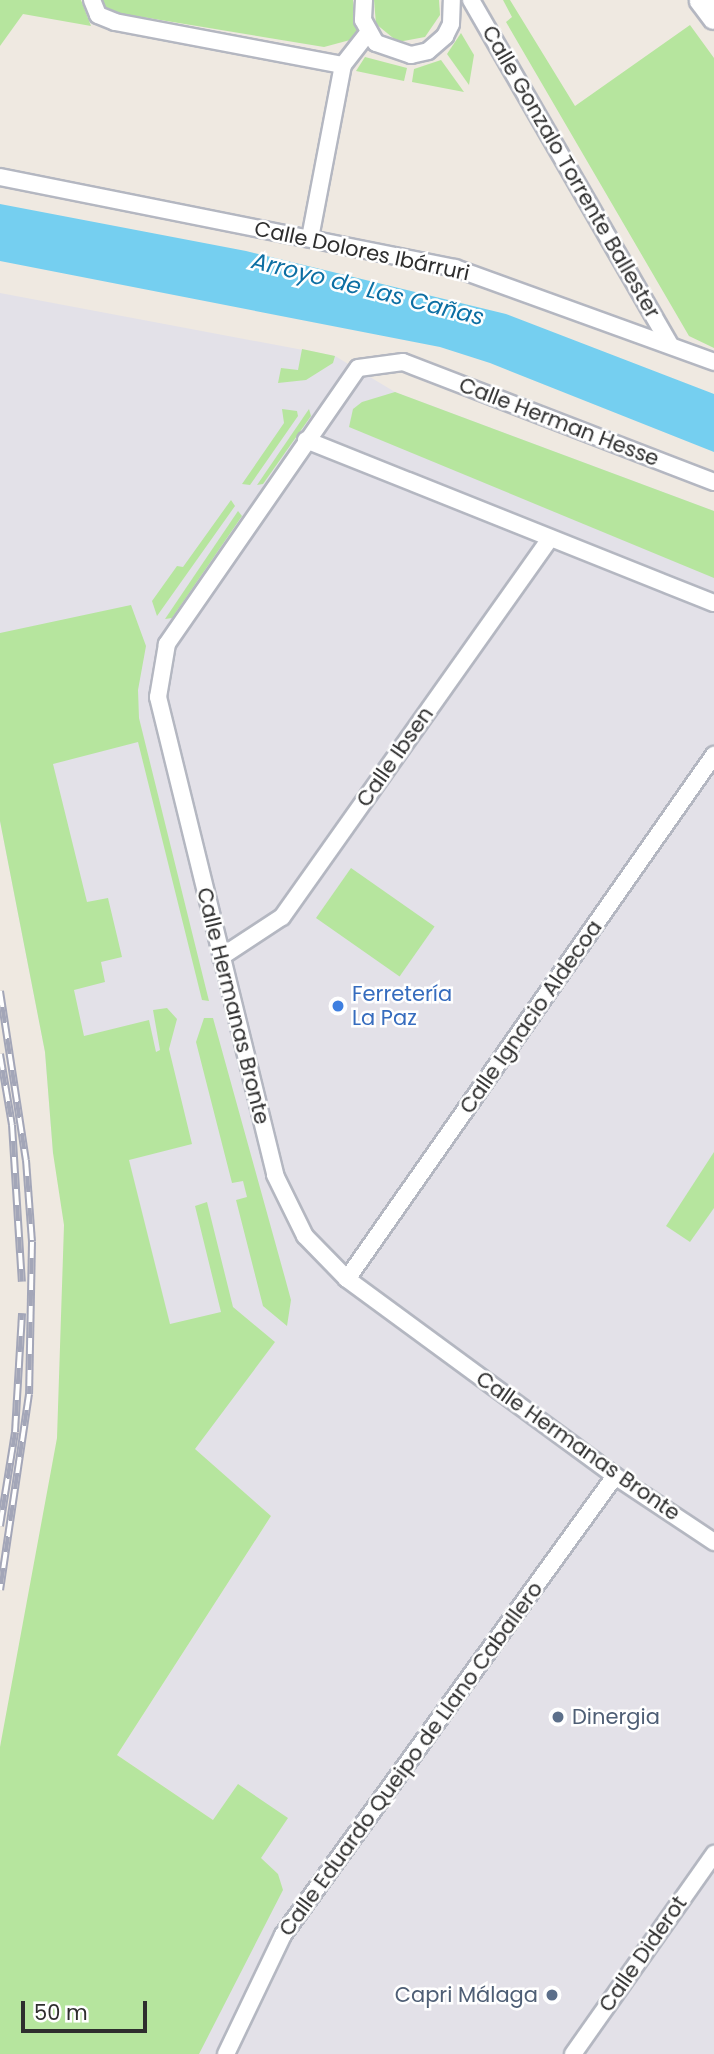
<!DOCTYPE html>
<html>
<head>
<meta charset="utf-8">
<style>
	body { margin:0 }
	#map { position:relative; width:714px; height:2054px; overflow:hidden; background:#efe9e1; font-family:Poppins,sans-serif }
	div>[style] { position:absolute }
	.industrial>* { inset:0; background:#e3e1e8 }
	.green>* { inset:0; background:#b6e59e; transform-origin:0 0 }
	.water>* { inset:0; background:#75cff0 }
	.roads { filter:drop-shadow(2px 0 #b4b7c1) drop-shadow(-2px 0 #b4b7c1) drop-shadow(0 2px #b4b7c1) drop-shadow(0 -2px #b4b7c1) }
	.minor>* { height:16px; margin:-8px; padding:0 8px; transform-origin:8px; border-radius:8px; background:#fff }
	.secondary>* { height:23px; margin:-11.5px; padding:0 11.5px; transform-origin:11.5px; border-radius:11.5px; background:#fff }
	.rail>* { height:8px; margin-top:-4px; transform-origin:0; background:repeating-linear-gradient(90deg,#fff 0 16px,#a3a6b8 0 32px); box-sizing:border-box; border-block:2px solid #a3a6b8 }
	.dots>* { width:19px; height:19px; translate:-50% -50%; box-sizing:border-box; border:4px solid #fff; border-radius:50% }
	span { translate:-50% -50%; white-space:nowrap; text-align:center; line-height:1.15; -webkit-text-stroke:5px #fff; paint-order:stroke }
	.street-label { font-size:21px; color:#2e2e2e }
	.shop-label { font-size:21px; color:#366cbe }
	.left { translate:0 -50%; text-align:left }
	.service-label { font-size:21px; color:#4e5e75 }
	.right { translate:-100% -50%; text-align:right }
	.water-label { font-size:23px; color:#0d6fa3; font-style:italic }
	.scale { position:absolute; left:21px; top:2001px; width:126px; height:32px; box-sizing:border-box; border:4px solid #2e2e2e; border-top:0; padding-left:9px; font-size:21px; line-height:24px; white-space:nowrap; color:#2e2e2e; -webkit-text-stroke:5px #fff; paint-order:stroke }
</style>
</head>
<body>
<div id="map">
	<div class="industrial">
		<div style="clip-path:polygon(0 293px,335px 356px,395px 392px,714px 511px,714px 2054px,199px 2054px,278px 1874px,213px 1820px,117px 1755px,271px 1516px,195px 1450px,53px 1153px,45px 1052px,0 821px)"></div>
	</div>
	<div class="green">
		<div style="clip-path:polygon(0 0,81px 0,91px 26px,23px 14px,0 46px)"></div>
		<div style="clip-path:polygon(99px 0,353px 0,357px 33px,350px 40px,324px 47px,106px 11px)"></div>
		<div style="clip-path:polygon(374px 0,439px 0,440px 15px,425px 37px,398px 42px,376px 24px)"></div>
		<div style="clip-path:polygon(503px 0,510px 0,575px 106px,690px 25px,714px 58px,714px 348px,689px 336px,506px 22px,512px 17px)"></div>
		<div style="clip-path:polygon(461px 33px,474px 55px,469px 85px,447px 54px)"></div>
		<div style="clip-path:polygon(365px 57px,407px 68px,404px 81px,356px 71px)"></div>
		<div style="clip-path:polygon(441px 60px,464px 92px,412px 82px,414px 69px)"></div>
		<div style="clip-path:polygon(302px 349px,335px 356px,333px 363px,306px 380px,278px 383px,281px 368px,298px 370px)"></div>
		<div style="clip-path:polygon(395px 392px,714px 511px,714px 578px,349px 427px,353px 409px,362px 402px)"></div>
		<div style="clip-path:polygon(282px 409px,297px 411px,298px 416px,250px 485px,242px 484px,284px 423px)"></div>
		<div style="clip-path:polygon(309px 409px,311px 416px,263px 484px,257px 485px)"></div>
		<div style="clip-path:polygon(231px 500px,235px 506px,157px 616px,152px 601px,177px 566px,183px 567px)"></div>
		<div style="clip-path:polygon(238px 511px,242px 516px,172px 618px,165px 619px)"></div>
		<div style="clip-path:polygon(131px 605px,146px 646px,138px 690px,139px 718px,209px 1001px,202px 1000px,138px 742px,53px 764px,87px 902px,108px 898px,122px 957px,101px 962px,105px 982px,74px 990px,84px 1036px,149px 1020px,156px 1052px,160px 1050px,153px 1010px,167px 1008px,177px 1019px,169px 1049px,192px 1144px,129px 1160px,170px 1324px,221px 1312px,195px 1206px,207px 1202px,233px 1307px,275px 1342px,195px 1449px,271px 1516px,117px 1755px,213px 1820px,238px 1784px,288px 1818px,261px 1858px,278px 1874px,283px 1890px,199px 2054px,0 2054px,0 1747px,57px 1438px,64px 1225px,53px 1153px,45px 1052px,0 821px,0 633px)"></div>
		<div style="left:351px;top:868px;width:102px;height:61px;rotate:35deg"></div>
		<div style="clip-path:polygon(204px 1018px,213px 1018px,285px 1278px,291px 1300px,287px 1326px,263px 1306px,236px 1200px,247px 1197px,243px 1181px,232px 1183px,196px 1042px)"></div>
		<div style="clip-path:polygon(714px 1152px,714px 1208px,690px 1242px,666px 1226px)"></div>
	</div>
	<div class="water">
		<div style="clip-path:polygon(0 204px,246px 251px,506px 314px,714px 394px,714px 452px,490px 363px,440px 347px,0 261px)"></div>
	</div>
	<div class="roads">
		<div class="minor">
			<div style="left:92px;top:0;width:16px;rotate:68deg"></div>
			<div style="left:98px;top:15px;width:18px;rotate:22deg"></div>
			<div style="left:115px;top:22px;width:232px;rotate:10.7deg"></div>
			<div style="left:364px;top:0;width:20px;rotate:93deg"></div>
			<div style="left:363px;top:20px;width:26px;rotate:61deg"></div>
			<div style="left:376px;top:43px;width:37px;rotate:19deg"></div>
			<div style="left:411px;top:55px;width:17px;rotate:-13deg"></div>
			<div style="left:428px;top:51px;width:23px;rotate:-41deg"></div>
			<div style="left:445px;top:36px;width:13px;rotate:-63deg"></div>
			<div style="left:451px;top:24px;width:24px;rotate:-88deg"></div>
			<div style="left:471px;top:0;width:398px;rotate:60deg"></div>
			<div style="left:0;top:177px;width:464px;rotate:11.3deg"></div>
			<div style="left:455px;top:268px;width:276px;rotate:19.9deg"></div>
			<div style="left:310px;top:238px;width:176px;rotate:-79.2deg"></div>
			<div style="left:343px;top:65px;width:41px;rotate:-52deg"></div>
			<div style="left:306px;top:440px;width:439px;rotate:21.8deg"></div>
			<div style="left:714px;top:482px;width:333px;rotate:-158.9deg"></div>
			<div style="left:403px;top:362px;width:45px;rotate:172.4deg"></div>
			<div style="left:358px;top:368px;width:336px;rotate:124.7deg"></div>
			<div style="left:167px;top:644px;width:54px;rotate:99.6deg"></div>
			<div style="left:158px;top:697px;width:492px;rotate:76.2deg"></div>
			<div style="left:275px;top:1175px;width:68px;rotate:63.8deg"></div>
			<div style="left:305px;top:1236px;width:60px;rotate:45.7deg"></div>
			<div style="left:347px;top:1279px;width:333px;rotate:36.3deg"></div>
			<div style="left:615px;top:1476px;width:119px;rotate:33.7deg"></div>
			<div style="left:221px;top:957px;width:73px;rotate:-33.3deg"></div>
			<div style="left:282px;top:917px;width:464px;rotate:-54.7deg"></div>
			<div style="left:347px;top:1279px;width:640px;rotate:-54.99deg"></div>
			<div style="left:226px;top:2054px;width:132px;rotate:-64.4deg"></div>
			<div style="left:283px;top:1935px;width:566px;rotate:-54.12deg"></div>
			<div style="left:573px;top:2054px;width:245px;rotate:-54.8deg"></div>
		</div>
		<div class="secondary">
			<div style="left:701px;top:0;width:21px;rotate:53deg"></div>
		</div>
	</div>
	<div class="rail">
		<div style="left:0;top:991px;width:171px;rotate:81.3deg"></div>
		<div style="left:26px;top:1160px;width:82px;rotate:85.8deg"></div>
		<div style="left:32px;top:1242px;width:152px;rotate:91.1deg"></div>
		<div style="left:29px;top:1394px;width:198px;rotate:98.4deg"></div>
		<div style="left:0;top:1054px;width:72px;rotate:80.4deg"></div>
		<div style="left:12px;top:1125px;width:157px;rotate:86.4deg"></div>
		<div style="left:0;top:1526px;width:95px;rotate:-80.9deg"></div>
		<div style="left:15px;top:1432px;width:119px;rotate:-86.6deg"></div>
	</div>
	<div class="dots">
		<div style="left:338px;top:1006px;background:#3f7fe0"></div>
		<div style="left:558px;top:1717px;background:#5c6f8a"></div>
		<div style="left:552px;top:1995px;background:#5c6f8a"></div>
	</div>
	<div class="street-label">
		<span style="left:571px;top:172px;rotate:60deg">Calle Gonzalo Torrente Ballester</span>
		<span style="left:362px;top:251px;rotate:12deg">Calle Dolores Ibárruri</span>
		<span style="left:559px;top:422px;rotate:21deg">Calle Herman Hesse</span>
		<span style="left:395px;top:757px;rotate:-55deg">Calle Ibsen</span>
		<span style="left:233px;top:1006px;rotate:76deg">Calle Hermanas Bronte</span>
		<span style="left:531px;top:1017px;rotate:-55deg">Calle Ignacio Aldecoa</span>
		<span style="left:578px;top:1446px;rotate:35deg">Calle Hermanas Bronte</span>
		<span style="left:411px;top:1759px;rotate:-54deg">Calle Eduardo Queipo de Llano Caballero</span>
		<span style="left:643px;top:1954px;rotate:-55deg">Calle Diderot</span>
	</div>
	<div class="shop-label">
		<span class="left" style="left:352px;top:1006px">Ferretería<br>La Paz</span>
	</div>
	<div class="service-label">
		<span class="left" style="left:572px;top:1717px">Dinergia</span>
		<span class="right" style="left:538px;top:1995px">Capri Málaga</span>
	</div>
	<div class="water-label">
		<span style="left:368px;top:289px;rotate:14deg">Arroyo de Las Cañas</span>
	</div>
	<div class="scale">50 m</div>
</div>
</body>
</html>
